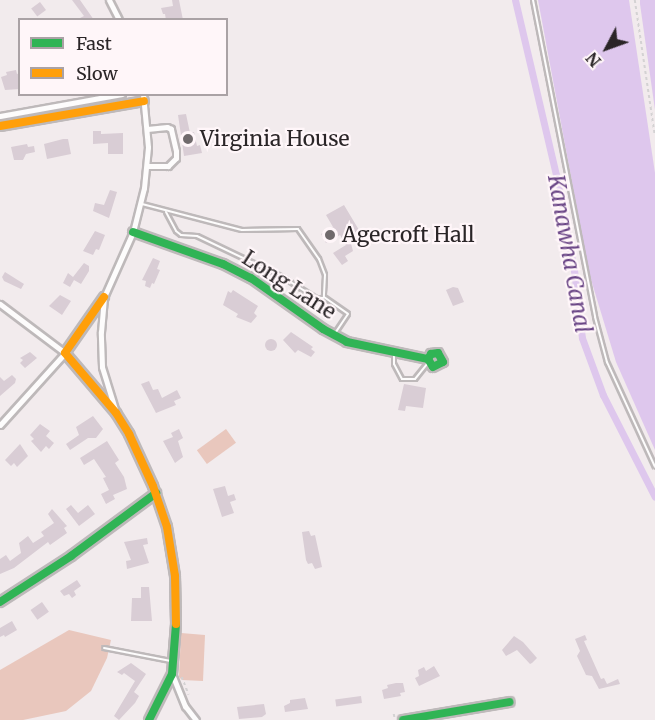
<!DOCTYPE html>
<html>
<head>
<meta charset="utf-8">
<style>
	body { margin:0 }
	#map { position:relative; width:655px; height:720px; overflow:hidden; background:#f2ebed; font-family:Merriweather,serif }
	div>[style] { position:absolute }
	.green>* { inset:0; background:#e9c7bd; transform-origin:0 0 }
	.water>* { inset:0; background:#dec7ed }
	.canal>* { height:7px; margin:-3.5px; padding:0 3.5px; transform-origin:3.5px; border-radius:3.5px; background:#dec7ed }
	.building>* { inset:0; background:#d9cdd5; transform-origin:0 0 }
	.round { border-radius:50% }
	.path>* { height:1.5px; margin-top:-0.75px; transform-origin:0; background:repeating-linear-gradient(90deg,#d4d2d3 0 3px,transparent 0 6px) }
	.roads { filter:drop-shadow(2px 0 #beb9ba) drop-shadow(-2px 0 #beb9ba) drop-shadow(0 2px #beb9ba) drop-shadow(0 -2px #beb9ba) }
	.lane>* { height:2px; margin:-1px; padding:0 1px; transform-origin:1px; border-radius:1px; background:#fdfcfc }
	.street>* { height:5px; margin:-2.5px; padding:0 2.5px; transform-origin:2.5px; border-radius:2.5px; background:#fdfcfc }
	.fast>* { height:8px; margin:-4px; padding:0 4px; transform-origin:4px; border-radius:4px; background:#30b455 }
	.slow>* { height:8px; margin:-4px; padding:0 4px; transform-origin:4px; border-radius:4px; background:#ff9f0a }
	.dots>* { width:16px; height:16px; translate:-50% -50%; box-sizing:border-box; border:3px solid #fff6f9; border-radius:50% }
	span { translate:-50% -50%; white-space:nowrap; text-align:center; line-height:1.15; -webkit-text-stroke:4.5px #fff6f9; paint-order:stroke }
	.poi-label { font-size:21px; color:#2a2527 }
	.left { translate:0 -50%; text-align:left }
	.street-label { font-size:21px; color:#2a2527 }
	.water-label { font-size:22px; color:#694485; font-style:italic }
	.legend { position:absolute; left:18px; top:18px; width:210px; height:78px; box-sizing:border-box; background:#fff6f9; border:2px solid #aaa2a5; margin:0; padding:8px 10px; list-style:none; font-size:18px; color:#2a2527 }
	.legend li { display:flex; align-items:center; gap:12px; height:30px }
	.legend b { width:30px; border:2px solid #aaa2a5 }
	.north { position:absolute; left:577px; top:18px; width:60px; height:60px; -webkit-text-stroke:4px #fff6f9; paint-order:stroke; rotate:229deg; font-size:16px; font-weight:700; line-height:24px; text-align:center; color:#2a2527 }
	.north::after { content:''; display:block; margin:auto; width:21px; height:27px; background:#2a2527; clip-path:polygon(50% 0,100% 100%,50% 72%,0 100%) }
</style>
</head>
<body>
<div id="map">
	<div class="green">
		<div style="left:226px;top:429px;width:17px;height:36px;rotate:54deg"></div>
		<div style="clip-path:polygon(69px 630px,111px 640px,107px 658px,91px 691px,66px 711px,23px 720px,0 720px,0 670px)"></div>
		<div style="clip-path:polygon(181px 633px,205px 635px,203px 681px,182px 680px,179px 677px)"></div>
	</div>
	<div class="water">
		<div style="clip-path:polygon(538px 0,629px 0,655px 173px,655px 450px,616px 362px,589px 273px)"></div>
		<div style="clip-path:polygon(640px 0,655px 0,655px 110px,640px 4px)"></div>
	</div>
	<div class="canal">
		<div style="left:515px;top:0;width:180px;rotate:76.8deg"></div>
		<div style="left:556px;top:175px;width:97px;rotate:79.3deg"></div>
		<div style="left:574px;top:270px;width:68px;rotate:83.3deg"></div>
		<div style="left:582px;top:338px;width:61px;rotate:69.8deg"></div>
		<div style="left:603px;top:395px;width:114px;rotate:63deg"></div>
	</div>
	<div class="building">
		<div style="clip-path:polygon(72px 0,80px 0,94px 20px,76px 20px,84px 16px)"></div>
		<div style="clip-path:polygon(172px 0,179px 0,183px 20px,166px 20px,165px 14px,163px 14px,161px 8px,173px 6px)"></div>
		<div style="left:40px;top:2px;width:10px;height:11px;rotate:53deg"></div>
		<div style="clip-path:polygon(16px 70px,17px 74px,20px 73px,20px 89px,5px 90px,1px 77px,7px 75px,6px 72px)"></div>
		<div style="clip-path:polygon(186px 114px,190px 133px,194px 132px,197px 146px,200px 145px,202px 153px,184px 156px,178px 115px)"></div>
		<div style="clip-path:polygon(93px 131px,101px 131px,101px 134px,123px 133px,123px 154px,108px 154px,108px 143px,93px 144px)"></div>
		<div style="clip-path:polygon(63px 139px,68px 139px,71px 154px,47px 159px,44px 144px)"></div>
		<div style="clip-path:polygon(27px 144px,28px 147px,34px 146px,35px 152px,26px 154px,23px 160px,14px 160px,11px 147px)"></div>
		<div style="clip-path:polygon(110px 190px,117px 192px,109px 218px,93px 211px,95px 203px,104px 205px)"></div>
		<div style="clip-path:polygon(344px 205px,359px 230px,349px 236px,353px 251px,345px 256px,348px 261px,342px 265px,333px 253px,346px 245px,340px 235px,326px 243px,321px 234px,333px 227px,326px 215px)"></div>
		<div style="clip-path:polygon(95px 231px,105px 235px,99px 250px,96px 249px,93px 255px,83px 251px)"></div>
		<div style="clip-path:polygon(153px 258px,160px 261px,157px 269px,160px 270px,154px 284px,152px 283px,150px 288px,145px 286px,146px 281px,142px 280px)"></div>
		<div style="clip-path:polygon(84px 263px,89px 266px,89px 271px,81px 284px,74px 280px,70px 287px,63px 283px,68px 273px,73px 277px)"></div>
		<div style="clip-path:polygon(5px 272px,24px 284px,21px 289px,4px 281px,2px 277px)"></div>
		<div style="clip-path:polygon(453px 287px,458px 288px,464px 302px,453px 306px,446px 290px)"></div>
		<div style="clip-path:polygon(233px 290px,258px 306px,254px 313px,257px 316px,251px 323px,236px 317px,238px 314px,223px 305px,228px 291px,231px 293px)"></div>
		<div style="clip-path:polygon(60px 295px,71px 301px,62px 315px,49px 306px)"></div>
		<div style="clip-path:polygon(291px 332px,313px 347px,311px 349px,315px 352px,311px 357px,298px 350px,295px 353px,283px 340px)"></div>
		<div class="round" style="left:265px;top:339px;width:12px;height:12px"></div>
		<div style="clip-path:polygon(30px 352px,37px 358px,25px 368px,20px 363px,23px 360px,20px 358px)"></div>
		<div style="clip-path:polygon(12px 375px,16px 379px,15px 383px,0 396px,0 377px,4px 381px)"></div>
		<div style="clip-path:polygon(149px 381px,153px 390px,158px 389px,162px 398px,177px 390px,181px 398px,174px 401px,176px 405px,156px 413px,141px 384px)"></div>
		<div style="clip-path:polygon(404px 384px,426px 388px,423px 408px,406px 406px,405px 411px,398px 410px)"></div>
		<div style="clip-path:polygon(93px 416px,103px 429px,96px 438px,88px 438px,70px 450px,66px 444px,79px 435px,76px 427px)"></div>
		<div style="clip-path:polygon(40px 424px,50px 431px,46px 436px,54px 443px,49px 449px,46px 446px,41px 452px,31px 441px,34px 439px,30px 435px)"></div>
		<div style="clip-path:polygon(179px 429px,183px 438px,178px 441px,183px 457px,175px 463px,163px 441px,173px 437px,171px 433px)"></div>
		<div style="clip-path:polygon(107px 441px,119px 460px,115px 463px,124px 477px,127px 489px,113px 495px,115px 499px,106px 504px,101px 494px,109px 490px,103px 478px,106px 477px,94px 459px,84px 465px,80px 458px)"></div>
		<div style="clip-path:polygon(20px 444px,28px 456px,17px 467px,14px 463px,11px 466px,5px 460px)"></div>
		<div style="clip-path:polygon(225px 486px,228px 496px,234px 494px,236px 500px,230px 502px,234px 513px,222px 517px,213px 489px)"></div>
		<div style="clip-path:polygon(71px 505px,78px 513px,88px 505px,95px 514px,79px 526px,66px 509px)"></div>
		<div style="clip-path:polygon(52px 509px,67px 526px,64px 528px,67px 533px,50px 545px,48px 542px,14px 568px,0 574px,0 559px,6px 555px,10px 561px,21px 553px,19px 543px,28px 536px,33px 543px,44px 536px,41px 532px,54px 523px,48px 514px)"></div>
		<div style="clip-path:polygon(309px 531px,311px 536px,315px 535px,322px 567px,315px 569px,312px 563px,308px 564px,306px 560px,302px 532px)"></div>
		<div style="clip-path:polygon(147px 538px,148px 544px,143px 545px,149px 563px,127px 569px,126px 561px,131px 560px,124px 542px)"></div>
		<div style="clip-path:polygon(77px 580px,81px 586px,74px 591px,76px 595px,72px 598px,69px 594px,64px 596px,60px 591px)"></div>
		<div style="clip-path:polygon(141px 587px,149px 587px,152px 621px,131px 621px,132px 598px,141px 598px)"></div>
		<div style="left:42px;top:602px;width:12px;height:14px;rotate:55deg"></div>
		<div style="clip-path:polygon(12px 621px,17px 630px,5px 637px,4px 635px,0 637px,0 628px)"></div>
		<div style="clip-path:polygon(585px 635px,587px 640px,584px 641px,601px 679px,604px 678px,607px 684px,618px 679px,620px 684px,599px 689px,592px 676px,586px 675px,577px 656px,580px 651px,575px 639px)"></div>
		<div style="clip-path:polygon(514px 636px,523px 642px,537px 658px,532px 663px,530px 664px,517px 650px,506px 656px,502px 650px)"></div>
		<div style="clip-path:polygon(131px 663px,146px 674px,134px 692px,139px 696px,135px 703px,119px 720px,114px 716px,135px 681px,124px 673px,122px 675px,117px 672px)"></div>
		<div style="clip-path:polygon(434px 666px,440px 676px,419px 686px,415px 678px,419px 676px,418px 670px,424px 667px,426px 671px)"></div>
		<div style="clip-path:polygon(396px 683px,403px 683px,405px 692px,400px 693px,401px 696px,384px 699px,382px 690px,388px 688px,387px 685px)"></div>
		<div style="left:361px;top:696px;width:7px;height:26px;rotate:82deg"></div>
		<div style="clip-path:polygon(305px 698px,308px 709px,285px 712px,284px 706px,290px 703px,290px 700px)"></div>
		<div style="clip-path:polygon(264px 704px,266px 714px,262px 717px,239px 719px,237px 707px)"></div>
	</div>
	<div class="path">
		<div style="left:635px;top:0;width:137px;rotate:81.6deg"></div>
		<div style="left:182px;top:677px;width:19px;rotate:69deg"></div>
		<div style="left:394px;top:714px;width:5px;rotate:79deg"></div>
	</div>
	<div class="roads">
		<div class="lane">
			<div style="left:533px;top:0;width:323px;rotate:78.9deg"></div>
			<div style="left:595px;top:317px;width:47px;rotate:75.1deg"></div>
			<div style="left:607px;top:362px;width:115px;rotate:65.4deg"></div>
			<div style="left:142px;top:204px;width:103px;rotate:14.6deg"></div>
			<div style="left:242px;top:230px;width:56px;rotate:-1deg"></div>
			<div style="left:298px;top:229px;width:37px;rotate:55deg"></div>
			<div style="left:319px;top:259px;width:17px;rotate:69deg"></div>
			<div style="left:325px;top:275px;width:22px;rotate:93deg"></div>
			<div style="left:324px;top:297px;width:29px;rotate:35deg"></div>
			<div style="left:348px;top:314px;width:23px;rotate:124deg"></div>
			<div style="left:166px;top:212px;width:21px;rotate:62deg"></div>
			<div style="left:176px;top:231px;width:6px;rotate:39deg"></div>
			<div style="left:181px;top:235px;width:16px;rotate:4deg"></div>
			<div style="left:197px;top:236px;width:93px;rotate:25.5deg"></div>
			<div style="left:281px;top:276px;width:41px;rotate:32.2deg"></div>
			<div style="left:316px;top:298px;width:7px"></div>
			<div style="left:394px;top:354px;width:10px;rotate:90deg"></div>
			<div style="left:394px;top:364px;width:17px;rotate:62deg"></div>
			<div style="left:402px;top:379px;width:13px"></div>
			<div style="left:415px;top:379px;width:19px;rotate:-51deg"></div>
			<div style="left:104px;top:648px;width:68px;rotate:11deg"></div>
		</div>
		<div class="street">
			<div style="left:109px;top:0;width:22px;rotate:63deg"></div>
			<div style="left:0;top:116px;width:124px;rotate:-10.2deg"></div>
			<div style="left:147px;top:166px;width:21px"></div>
			<div style="left:168px;top:166px;width:11px;rotate:-45deg"></div>
			<div style="left:176px;top:158px;width:7px;rotate:-90deg"></div>
			<div style="left:176px;top:151px;width:23px;rotate:-103deg"></div>
			<div style="left:171px;top:129px;width:4px;rotate:-153deg"></div>
			<div style="left:167px;top:127px;width:20px;rotate:174deg"></div>
			<div style="left:0;top:304px;width:81px;rotate:37deg"></div>
			<div style="left:65px;top:353px;width:97px;rotate:132.1deg"></div>
			<div style="left:115px;top:409px;width:44px;rotate:-107.2deg"></div>
			<div style="left:102px;top:367px;width:35px;rotate:-92deg"></div>
			<div style="left:101px;top:332px;width:35px;rotate:-85deg"></div>
			<div style="left:104px;top:297px;width:71px;rotate:-66deg"></div>
			<div style="left:133px;top:232px;width:45px;rotate:-76deg"></div>
			<div style="left:144px;top:188px;width:41px;rotate:-84.4deg"></div>
			<div style="left:148px;top:147px;width:53px;rotate:-95.4deg"></div>
			<div style="left:172px;top:674px;width:35px;rotate:68deg"></div>
			<div style="left:185px;top:706px;width:18px;rotate:52deg"></div>
		</div>
		<div class="fast">
			<div style="left:133px;top:232px;width:96px;rotate:19.6deg"></div>
			<div style="left:223px;top:264px;width:31px;rotate:27deg"></div>
			<div style="left:251px;top:278px;width:88px;rotate:35.3deg"></div>
			<div style="left:323px;top:329px;width:27px;rotate:28deg"></div>
			<div style="left:347px;top:342px;width:83px;rotate:11.9deg"></div>
			<div style="left:428px;top:359px;width:9px;rotate:58deg"></div>
			<div style="left:433px;top:367px;width:11px;rotate:-27deg"></div>
			<div style="left:443px;top:362px;width:10px;rotate:-119deg"></div>
			<div style="left:438px;top:353px;width:7px;rotate:172deg"></div>
			<div style="left:431px;top:354px;width:6px;rotate:121deg"></div>
			<div style="left:0;top:602px;width:85px;rotate:-32.9deg"></div>
			<div style="left:71px;top:556px;width:106px;rotate:-36.5deg"></div>
			<div style="left:149px;top:720px;width:51px;rotate:-63.4deg"></div>
			<div style="left:172px;top:674px;width:50px;rotate:-85.4deg"></div>
			<div style="left:403px;top:720px;width:108px;rotate:-9.6deg"></div>
		</div>
		<div class="slow">
			<div style="left:0;top:126px;width:146px;rotate:-9.8deg"></div>
			<div style="left:104px;top:297px;width:68px;rotate:124.9deg"></div>
			<div style="left:65px;top:353px;width:79px;rotate:49.6deg"></div>
			<div style="left:116px;top:413px;width:25px;rotate:58deg"></div>
			<div style="left:129px;top:434px;width:57px;rotate:65.2deg"></div>
			<div style="left:153px;top:486px;width:43px;rotate:71.1deg"></div>
			<div style="left:167px;top:527px;width:50px;rotate:80.7deg"></div>
			<div style="left:175px;top:576px;width:48px;rotate:88.8deg"></div>
		</div>
	</div>
	<div class="dots">
		<div style="left:188px;top:139px;background:#706a6c"></div>
		<div style="left:330px;top:235px;background:#706a6c"></div>
	</div>
	<div class="poi-label">
		<span class="left" style="left:200px;top:139px">Virginia House</span>
		<span class="left" style="left:342px;top:235px">Agecroft Hall</span>
	</div>
	<div class="street-label">
		<span style="left:289px;top:285px;rotate:33deg">Long Lane</span>
	</div>
	<div class="water-label">
		<span style="left:569px;top:254px;rotate:80deg">Kanawha Canal</span>
	</div>
	<ul class="legend">
	<li><b style="height:8px;background:#30b455"></b>Fast</li>
	<li><b style="height:8px;background:#ff9f0a"></b>Slow</li>
	</ul>
	<div class="north">N</div>
</div>
</body>
</html>
